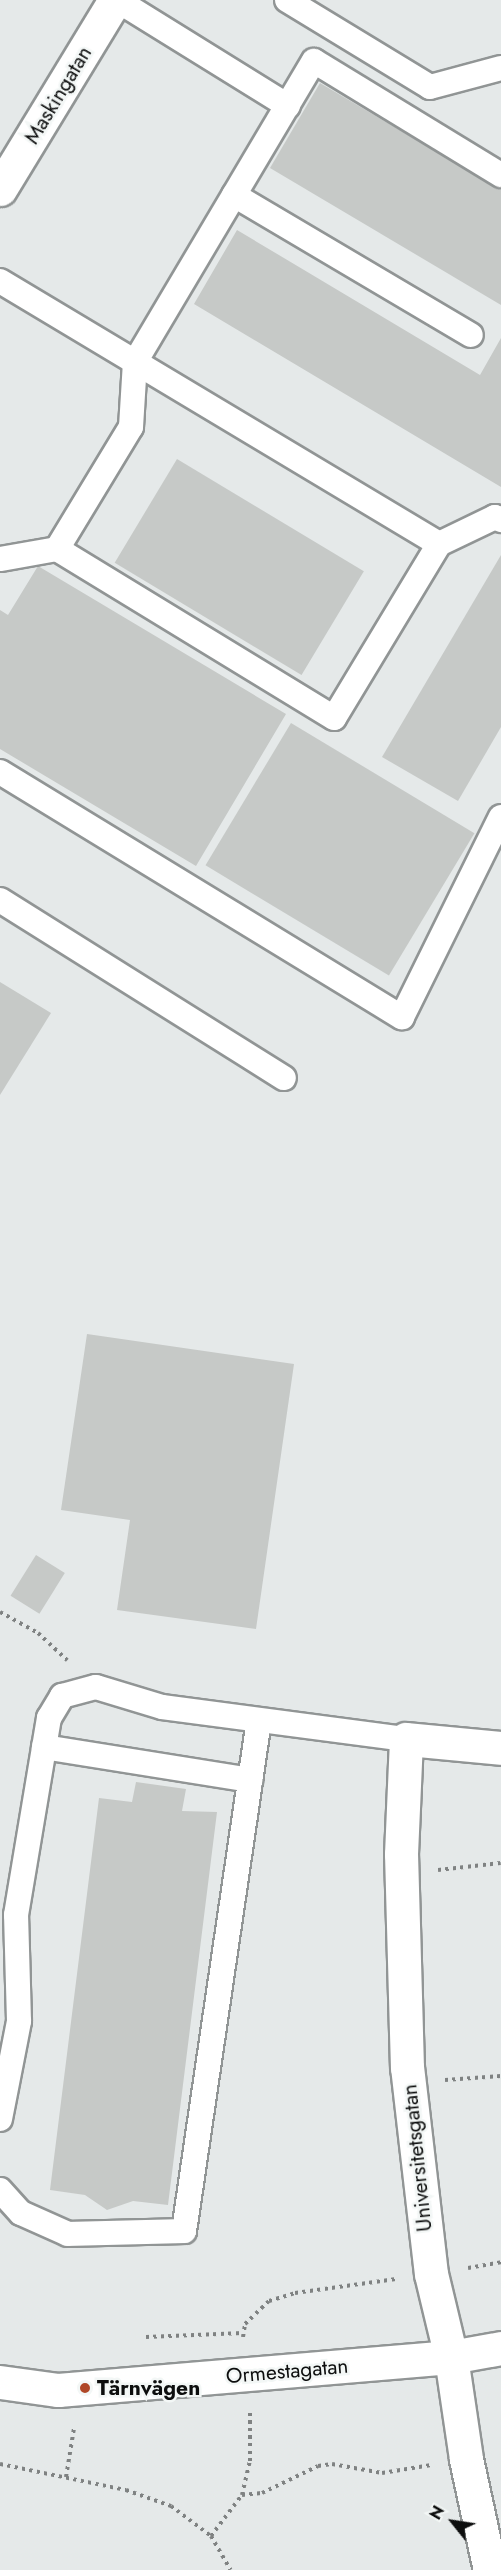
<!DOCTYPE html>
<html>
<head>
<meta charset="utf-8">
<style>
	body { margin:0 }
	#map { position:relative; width:501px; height:2570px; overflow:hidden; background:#e5e9e9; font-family:Jost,sans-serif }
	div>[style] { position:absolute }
	.building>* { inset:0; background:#c6c9c7; transform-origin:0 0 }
	.path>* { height:4px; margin-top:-2px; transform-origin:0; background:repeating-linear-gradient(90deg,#7f8282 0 3px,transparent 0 7.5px) }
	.roads { filter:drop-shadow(2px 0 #919595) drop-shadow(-2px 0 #919595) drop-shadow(0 2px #919595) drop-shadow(0 -2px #919595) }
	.lane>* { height:24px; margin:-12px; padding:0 12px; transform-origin:12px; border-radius:12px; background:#fff }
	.street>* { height:33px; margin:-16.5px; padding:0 16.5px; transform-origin:16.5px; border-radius:16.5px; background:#fff }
	.secondary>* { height:33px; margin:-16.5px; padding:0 16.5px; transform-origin:16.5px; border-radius:16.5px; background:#fff }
	.dots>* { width:16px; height:16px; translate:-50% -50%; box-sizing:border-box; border:3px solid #f3f7f6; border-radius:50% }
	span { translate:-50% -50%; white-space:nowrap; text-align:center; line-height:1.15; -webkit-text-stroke:5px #f3f7f6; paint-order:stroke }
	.street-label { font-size:21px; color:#0d0e0e }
	.poi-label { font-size:21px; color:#0d0e0e; font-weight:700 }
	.left { translate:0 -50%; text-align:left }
	.north { position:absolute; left:423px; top:2492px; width:60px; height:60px; -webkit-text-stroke:4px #f3f7f6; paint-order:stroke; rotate:300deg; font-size:16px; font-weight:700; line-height:24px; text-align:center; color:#0d0e0e }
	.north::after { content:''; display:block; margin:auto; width:21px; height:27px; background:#0d0e0e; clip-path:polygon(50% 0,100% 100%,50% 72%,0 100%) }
</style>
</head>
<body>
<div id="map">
	<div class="building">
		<div style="clip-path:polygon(320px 83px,501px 190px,501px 305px,270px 168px)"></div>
		<div style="clip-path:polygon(237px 230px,480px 375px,501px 338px,501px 487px,194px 304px)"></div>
		<div style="left:177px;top:459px;width:218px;height:121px;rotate:31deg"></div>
		<div style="clip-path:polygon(501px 555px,501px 727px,458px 801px,382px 757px)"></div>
		<div style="clip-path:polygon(38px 566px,286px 714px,196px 866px,0 749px,0 610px,8px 615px)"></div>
		<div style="left:291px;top:723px;width:214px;height:166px;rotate:31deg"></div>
		<div style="clip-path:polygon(0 982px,51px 1013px,0 1095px)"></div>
		<div style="clip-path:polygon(87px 1334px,294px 1364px,256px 1629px,117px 1610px,130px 1520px,61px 1510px)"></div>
		<div style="left:36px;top:1555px;width:34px;height:48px;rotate:32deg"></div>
		<div style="clip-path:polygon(136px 1782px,186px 1789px,182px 1811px,217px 1812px,168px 2205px,133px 2201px,107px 2210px,85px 2195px,50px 2190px,99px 1798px,132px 1802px)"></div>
	</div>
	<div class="path">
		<div style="left:0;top:1612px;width:43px;rotate:28.9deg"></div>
		<div style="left:38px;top:1633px;width:40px;rotate:43deg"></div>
		<div style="left:438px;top:1870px;width:63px;rotate:-6.3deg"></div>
		<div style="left:445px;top:2080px;width:56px;rotate:-4.1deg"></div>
		<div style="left:468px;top:2268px;width:34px;rotate:-10deg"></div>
		<div style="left:146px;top:2337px;width:97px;rotate:-2.4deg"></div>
		<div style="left:243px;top:2337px;width:13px;rotate:-81deg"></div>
		<div style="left:245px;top:2324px;width:33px;rotate:-44deg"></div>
		<div style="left:269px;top:2301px;width:27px;rotate:-17deg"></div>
		<div style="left:295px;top:2293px;width:102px;rotate:-7.9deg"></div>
		<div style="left:0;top:2464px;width:129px;rotate:11.7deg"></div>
		<div style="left:126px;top:2490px;width:48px;rotate:19.6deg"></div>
		<div style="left:171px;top:2506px;width:50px;rotate:36.9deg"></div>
		<div style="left:211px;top:2536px;width:39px;rotate:60deg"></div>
		<div style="left:66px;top:2477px;width:50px;rotate:-80.7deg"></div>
		<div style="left:242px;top:2495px;width:20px;rotate:-6deg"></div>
		<div style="left:262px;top:2493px;width:62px;rotate:-25.7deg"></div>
		<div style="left:318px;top:2466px;width:14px;rotate:-8deg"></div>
		<div style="left:332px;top:2464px;width:51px;rotate:10.2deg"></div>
		<div style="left:382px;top:2473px;width:50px;rotate:-9.3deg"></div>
		<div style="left:211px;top:2536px;width:51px;rotate:-52.9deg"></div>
		<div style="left:242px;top:2495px;width:35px;rotate:-77deg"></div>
		<div style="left:250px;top:2461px;width:51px;rotate:-90deg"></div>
	</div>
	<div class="roads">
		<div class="lane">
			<div style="left:117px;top:0;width:201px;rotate:31.8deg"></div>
			<div style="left:287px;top:0;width:167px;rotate:31.3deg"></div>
			<div style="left:430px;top:87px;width:73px;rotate:-15deg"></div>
			<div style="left:234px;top:195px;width:275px;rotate:30.6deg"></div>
			<div style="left:0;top:281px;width:512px;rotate:30.93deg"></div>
			<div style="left:439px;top:544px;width:203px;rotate:121.1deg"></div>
			<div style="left:334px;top:718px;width:324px;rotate:-148.6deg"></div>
			<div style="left:57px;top:549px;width:58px;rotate:170deg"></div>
			<div style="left:439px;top:544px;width:62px;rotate:-25.7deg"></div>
			<div style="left:495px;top:517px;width:7px;rotate:27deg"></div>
			<div style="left:57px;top:549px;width:143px;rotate:-58.8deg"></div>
			<div style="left:131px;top:427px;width:65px;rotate:-86.5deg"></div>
			<div style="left:135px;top:362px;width:350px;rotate:-59.3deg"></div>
			<div style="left:314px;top:61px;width:219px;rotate:31.4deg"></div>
			<div style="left:0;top:772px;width:471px;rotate:31.4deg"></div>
			<div style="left:402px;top:1017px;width:223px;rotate:-63.7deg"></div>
			<div style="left:0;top:900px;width:335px;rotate:32.1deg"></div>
			<div style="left:44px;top:1747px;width:209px;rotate:9.1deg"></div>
			<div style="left:0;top:2119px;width:100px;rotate:-79deg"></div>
			<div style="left:19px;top:2021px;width:106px;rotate:-91.6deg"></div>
			<div style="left:16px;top:1915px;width:200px;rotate:-80.5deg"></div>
			<div style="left:49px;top:1718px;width:26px;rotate:-59deg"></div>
			<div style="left:62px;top:1696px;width:35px;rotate:-15deg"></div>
			<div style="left:96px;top:1687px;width:69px;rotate:16.9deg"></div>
			<div style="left:162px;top:1707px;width:246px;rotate:7.5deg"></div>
			<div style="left:0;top:2190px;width:31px;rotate:48deg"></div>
			<div style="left:21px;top:2213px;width:51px;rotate:24.1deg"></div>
			<div style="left:68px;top:2234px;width:116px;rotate:-1.5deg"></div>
			<div style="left:184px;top:2231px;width:516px;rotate:-81.65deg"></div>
		</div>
		<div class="street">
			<div style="left:0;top:189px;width:221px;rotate:-58.7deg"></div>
			<div style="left:451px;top:2357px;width:85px;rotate:-103.5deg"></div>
			<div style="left:431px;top:2274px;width:207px;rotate:-96.6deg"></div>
			<div style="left:407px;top:2068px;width:214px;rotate:-91.6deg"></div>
			<div style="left:401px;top:1854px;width:115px;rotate:-87.5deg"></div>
			<div style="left:406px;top:1739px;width:95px;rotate:5.4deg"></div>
		</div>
		<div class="secondary">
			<div style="left:451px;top:2357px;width:103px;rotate:81.6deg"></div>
			<div style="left:466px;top:2459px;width:114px;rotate:77.8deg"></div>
			<div style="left:0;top:2382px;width:59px;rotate:7.9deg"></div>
			<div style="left:58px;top:2390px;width:394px;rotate:-4.8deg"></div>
			<div style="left:451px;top:2357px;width:51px;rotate:-10.2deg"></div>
		</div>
	</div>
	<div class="dots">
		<div style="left:85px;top:2388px;background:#af4727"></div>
	</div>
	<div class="street-label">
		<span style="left:58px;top:95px;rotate:-59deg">Maskingatan</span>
		<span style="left:417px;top:2158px;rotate:-96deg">Universitetsgatan</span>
		<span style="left:287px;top:2371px;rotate:-5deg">Ormestagatan</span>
	</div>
	<div class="poi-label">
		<span class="left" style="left:97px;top:2388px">Tärnvägen</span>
	</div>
	<div class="north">N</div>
</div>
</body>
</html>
